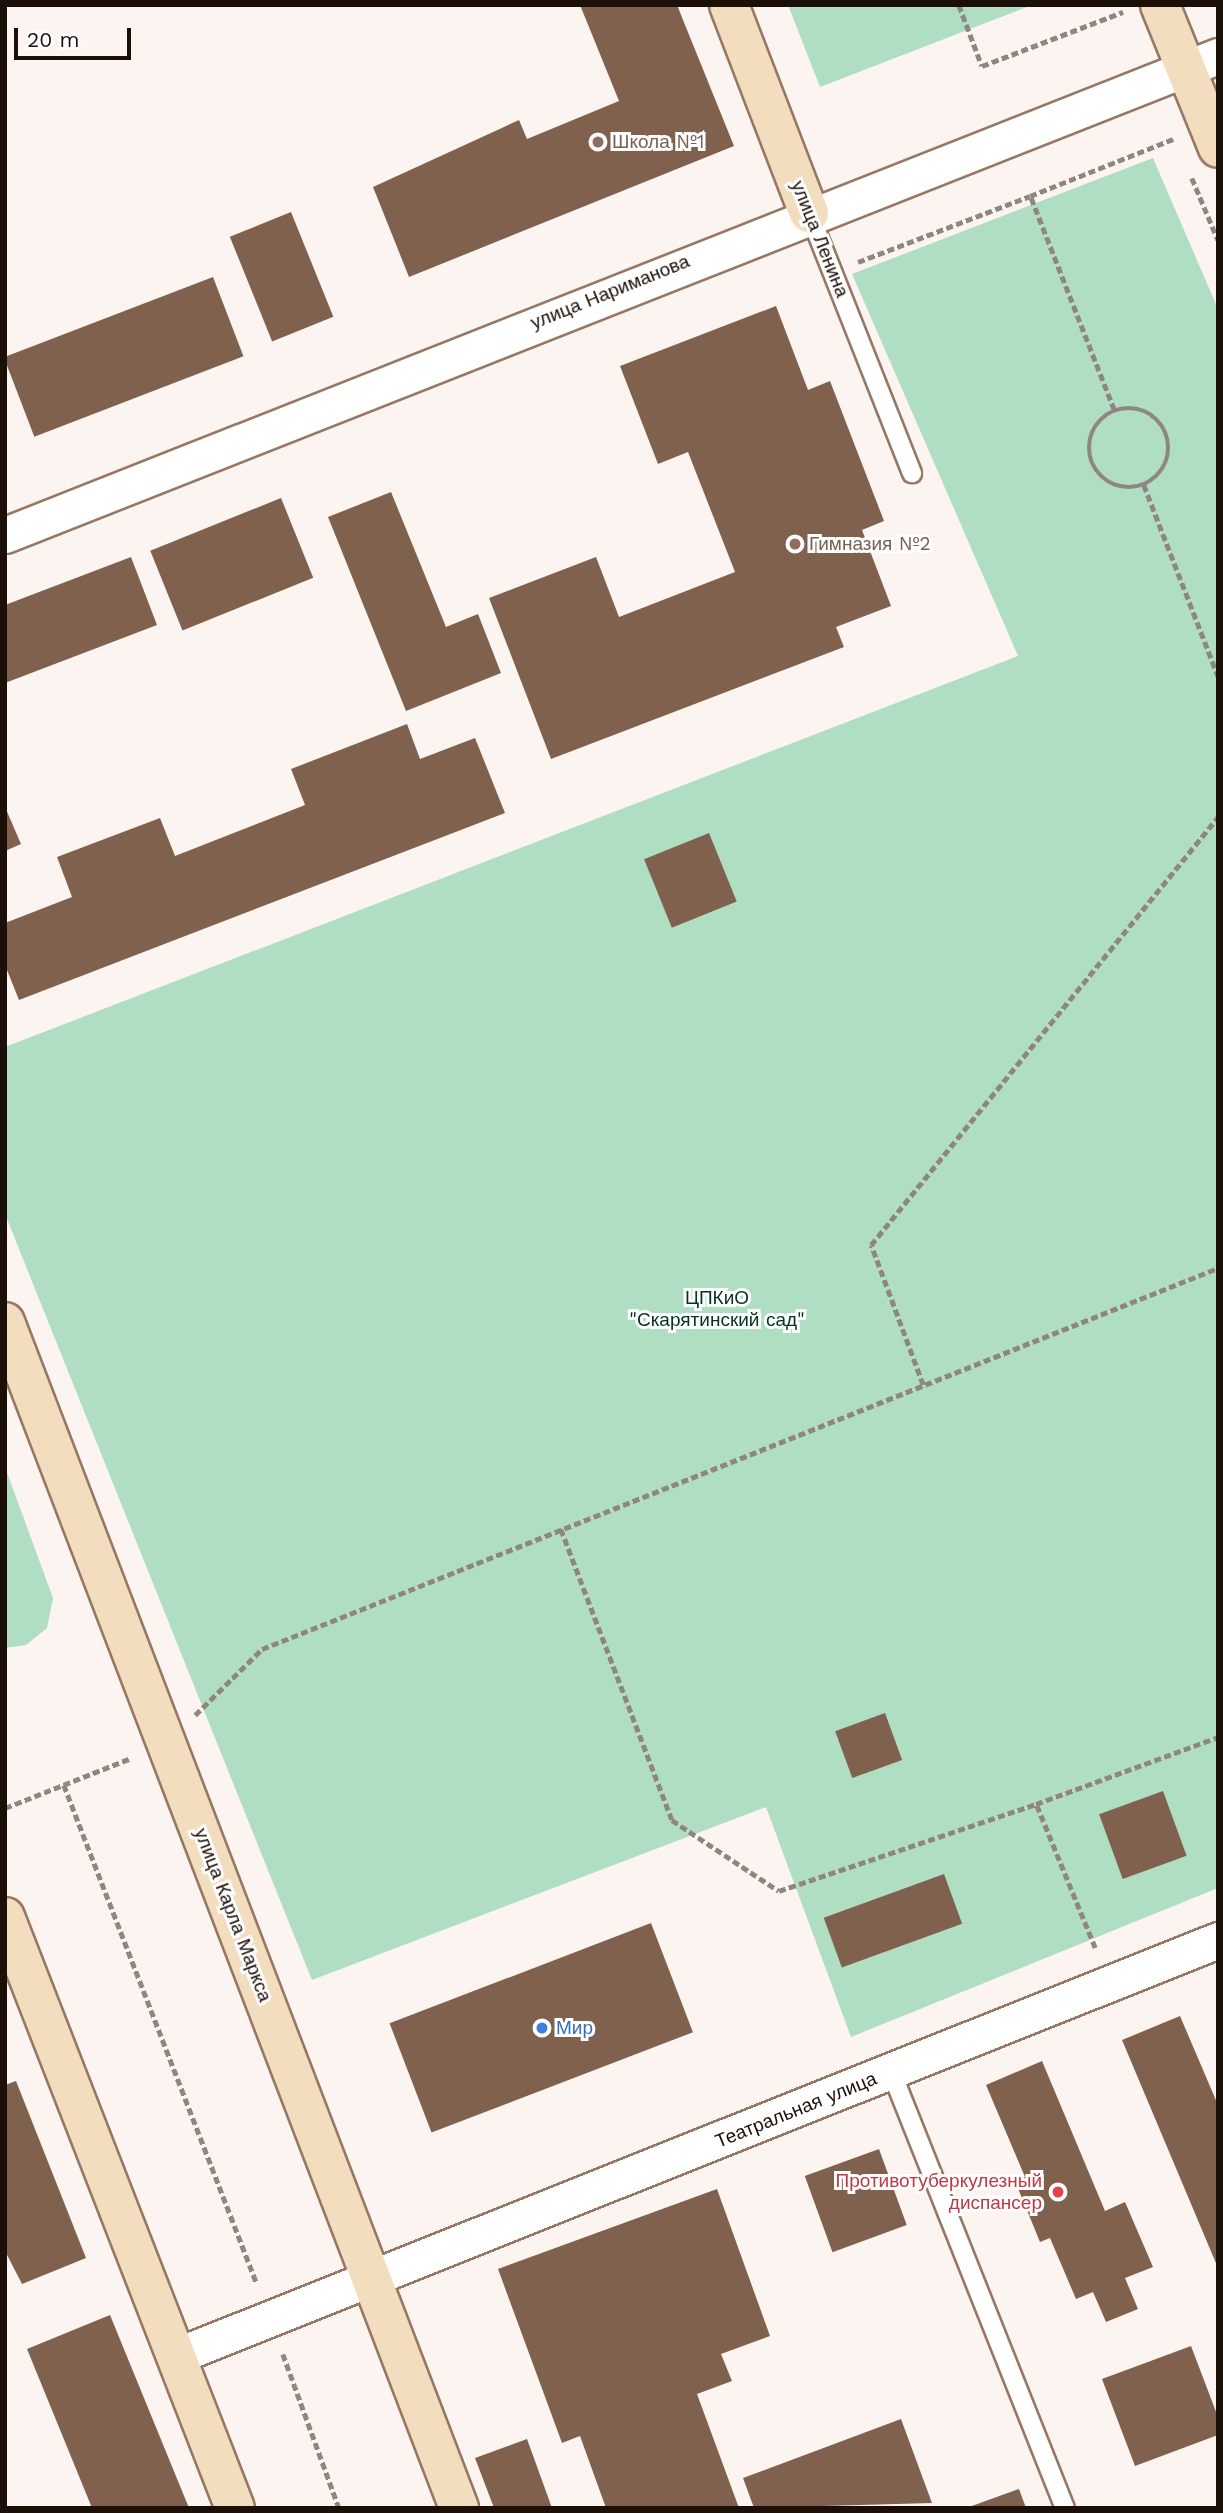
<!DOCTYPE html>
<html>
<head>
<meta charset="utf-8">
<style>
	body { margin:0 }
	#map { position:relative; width:1223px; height:2513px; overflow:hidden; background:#fcf4f0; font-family:"Work Sans",sans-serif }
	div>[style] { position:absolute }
	.green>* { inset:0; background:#b0dec3 }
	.building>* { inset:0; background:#80614d; transform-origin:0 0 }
	.path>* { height:4.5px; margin-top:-2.25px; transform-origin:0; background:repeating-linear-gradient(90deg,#908680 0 7px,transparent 0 10.5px) }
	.path>.ring { margin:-2.25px; padding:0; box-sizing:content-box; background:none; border:4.5px solid #908680; border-radius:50% }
	.roads { filter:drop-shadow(2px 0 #977763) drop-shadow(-2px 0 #977763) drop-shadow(0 2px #977763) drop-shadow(0 -2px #977763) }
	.lane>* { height:18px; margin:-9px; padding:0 9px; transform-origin:9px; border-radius:9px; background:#fff }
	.street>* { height:35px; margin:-17.5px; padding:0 17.5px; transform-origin:17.5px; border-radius:17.5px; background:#fff }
	.secondary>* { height:38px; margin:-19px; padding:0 19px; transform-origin:19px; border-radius:19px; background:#f2ddbf }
	.dots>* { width:19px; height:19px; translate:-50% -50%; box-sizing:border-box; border:4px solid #fff; border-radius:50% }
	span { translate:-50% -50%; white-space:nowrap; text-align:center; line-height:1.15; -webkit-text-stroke:6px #fff; paint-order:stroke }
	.education-label { font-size:19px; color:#785e54 }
	.left { translate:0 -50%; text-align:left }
	.street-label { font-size:19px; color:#1b0f07 }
	.park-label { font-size:19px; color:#02341f }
	.shop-label { font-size:19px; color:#366cbe }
	.health-label { font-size:19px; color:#be3a42 }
	.right { translate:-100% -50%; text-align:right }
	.frame { position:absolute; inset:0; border:7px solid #1b0f07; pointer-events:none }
	.scale { position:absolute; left:14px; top:28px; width:117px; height:32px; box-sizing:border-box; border:4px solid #1b0f07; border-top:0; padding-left:9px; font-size:21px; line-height:24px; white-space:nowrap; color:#1b0f07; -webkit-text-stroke:5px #fff; paint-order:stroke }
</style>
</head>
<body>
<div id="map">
	<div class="green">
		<div style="clip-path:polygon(788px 5px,1032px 5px,820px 87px)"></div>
		<div style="clip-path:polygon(1153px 158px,1218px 309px,1218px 1888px,851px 2037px,766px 1807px,312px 1980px,5px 1214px,5px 1047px,1018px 656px,852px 274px)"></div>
		<div style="clip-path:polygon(5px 1467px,53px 1598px,47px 1628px,26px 1645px,5px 1648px)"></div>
	</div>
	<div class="building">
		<div style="clip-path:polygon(580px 5px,677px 5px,734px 146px,409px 277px,373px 187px,519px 120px,527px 139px,619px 101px)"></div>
		<div style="left:291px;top:212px;width:113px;height:66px;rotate:68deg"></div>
		<div style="left:213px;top:277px;width:85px;height:224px;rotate:69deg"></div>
		<div style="clip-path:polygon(776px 306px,808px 390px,830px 381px,884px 521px,862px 530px,891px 606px,836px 627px,844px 647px,551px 759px,489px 598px,596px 557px,619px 617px,735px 572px,688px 452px,658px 464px,620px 366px)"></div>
		<div style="clip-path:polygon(391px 492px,446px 627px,478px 614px,501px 673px,406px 711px,328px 517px)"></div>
		<div style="left:281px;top:498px;width:86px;height:141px;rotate:68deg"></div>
		<div style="clip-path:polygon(131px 557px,157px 625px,5px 683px,5px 605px)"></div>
		<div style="clip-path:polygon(407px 724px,420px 759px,475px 738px,505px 813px,19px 1000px,5px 965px,5px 923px,72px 897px,57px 857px,160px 818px,175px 856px,305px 805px,291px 769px)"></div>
		<div style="clip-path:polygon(5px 807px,21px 844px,5px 851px)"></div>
		<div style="left:709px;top:833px;width:74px;height:70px;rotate:68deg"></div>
		<div style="left:885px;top:1713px;width:50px;height:53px;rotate:70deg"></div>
		<div style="left:1163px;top:1791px;width:69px;height:68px;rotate:70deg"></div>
		<div style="left:944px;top:1874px;width:53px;height:128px;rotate:70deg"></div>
		<div style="left:651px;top:1923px;width:117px;height:280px;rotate:69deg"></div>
		<div style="clip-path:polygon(1180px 2016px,1218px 2105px,1218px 2268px,1122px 2040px)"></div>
		<div style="clip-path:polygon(1042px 2061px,1105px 2211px,1125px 2202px,1153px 2267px,1125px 2278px,1138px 2309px,1106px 2322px,1093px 2292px,1076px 2299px,1050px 2238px,1040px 2242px,1015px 2181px,1025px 2177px,986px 2085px)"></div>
		<div style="clip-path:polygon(16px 2081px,86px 2258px,22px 2284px,5px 2251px,5px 2085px)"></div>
		<div style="left:879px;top:2149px;width:81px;height:79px;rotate:70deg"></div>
		<div style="clip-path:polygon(717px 2189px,770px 2336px,721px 2354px,732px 2381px,697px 2394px,739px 2508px,606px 2508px,580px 2436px,562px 2443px,498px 2269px)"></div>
		<div style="clip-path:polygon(110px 2315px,189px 2508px,92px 2508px,27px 2349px)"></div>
		<div style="clip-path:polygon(1191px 2346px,1218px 2417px,1218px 2435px,1135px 2466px,1102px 2379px)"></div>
		<div style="clip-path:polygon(901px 2419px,932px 2503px,754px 2508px,743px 2478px)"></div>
		<div style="clip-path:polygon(527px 2439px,552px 2508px,494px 2508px,475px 2458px)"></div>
		<div style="clip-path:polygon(1019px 2489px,1026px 2508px,969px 2508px,969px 2507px)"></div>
	</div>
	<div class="path">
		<div style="left:959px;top:5px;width:65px;rotate:69.3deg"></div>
		<div style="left:982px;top:66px;width:151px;rotate:-21deg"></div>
		<div style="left:1192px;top:178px;width:67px;rotate:67.2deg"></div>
		<div style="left:858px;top:262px;width:184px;rotate:-21deg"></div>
		<div class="ring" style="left:1089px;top:408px;width:75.5px;height:75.5px"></div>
		<div style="left:1114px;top:410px;width:230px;rotate:-111.4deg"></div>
		<div style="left:1030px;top:196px;width:154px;rotate:-21.7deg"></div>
		<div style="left:1144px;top:485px;width:205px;rotate:68.8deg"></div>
		<div style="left:923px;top:1385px;width:149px;rotate:-110.4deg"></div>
		<div style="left:871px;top:1245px;width:551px;rotate:-50.97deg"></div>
		<div style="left:561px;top:1529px;width:311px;rotate:69.1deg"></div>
		<div style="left:672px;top:1820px;width:128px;rotate:33.6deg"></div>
		<div style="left:779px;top:1891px;width:271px;rotate:-18.7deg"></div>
		<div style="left:195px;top:1715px;width:94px;rotate:-44.6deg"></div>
		<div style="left:262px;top:1649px;width:1029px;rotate:-21.73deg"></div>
		<div style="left:64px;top:1785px;width:535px;rotate:68.85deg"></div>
		<div style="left:5px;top:1808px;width:136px;rotate:-21.6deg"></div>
		<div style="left:1095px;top:1948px;width:156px;rotate:-112.3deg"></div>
		<div style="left:1036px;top:1804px;width:194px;rotate:-20.2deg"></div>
		<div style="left:283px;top:2354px;width:164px;rotate:70deg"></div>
	</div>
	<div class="roads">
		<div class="lane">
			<div style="left:809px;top:213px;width:280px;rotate:68.4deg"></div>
			<div style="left:891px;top:2071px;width:470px;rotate:68.3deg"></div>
		</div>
		<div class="street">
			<div style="left:5px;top:535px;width:1304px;rotate:-21.55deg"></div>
			<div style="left:181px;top:2354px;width:1117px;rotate:-21.76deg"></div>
		</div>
		<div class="secondary">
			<div style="left:729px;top:5px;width:223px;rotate:69deg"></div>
			<div style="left:1160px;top:5px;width:154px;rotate:67.9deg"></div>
			<div style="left:5px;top:1322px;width:1270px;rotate:69.05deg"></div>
			<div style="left:5px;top:1917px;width:634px;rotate:68.74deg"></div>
		</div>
	</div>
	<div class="dots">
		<div style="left:598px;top:142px;background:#8d6e63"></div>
		<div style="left:795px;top:544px;background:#8d6e63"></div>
		<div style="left:542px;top:2028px;background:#3f7fe0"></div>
		<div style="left:1058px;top:2192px;background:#e0444e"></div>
	</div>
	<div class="education-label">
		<span class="left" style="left:612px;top:142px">Школа №1</span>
		<span class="left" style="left:809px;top:544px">Гимназия №2</span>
	</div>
	<div class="street-label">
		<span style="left:820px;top:239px;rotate:68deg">улица Ленина</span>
		<span style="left:610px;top:292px;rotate:-22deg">улица Нариманова</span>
		<span style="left:233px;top:1915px;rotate:69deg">улица Карла Маркса</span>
		<span style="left:796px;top:2110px;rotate:-22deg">Театральная улица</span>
	</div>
	<div class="park-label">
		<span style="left:717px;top:1309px">ЦПКиО<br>"Скарятинский сад"</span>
	</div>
	<div class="shop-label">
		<span class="left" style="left:556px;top:2028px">Мир</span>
	</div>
	<div class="health-label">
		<span class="right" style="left:1042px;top:2192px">Противотуберкулезный<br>диспансер</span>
	</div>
	<div class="frame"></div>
	<div class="scale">20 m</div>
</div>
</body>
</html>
